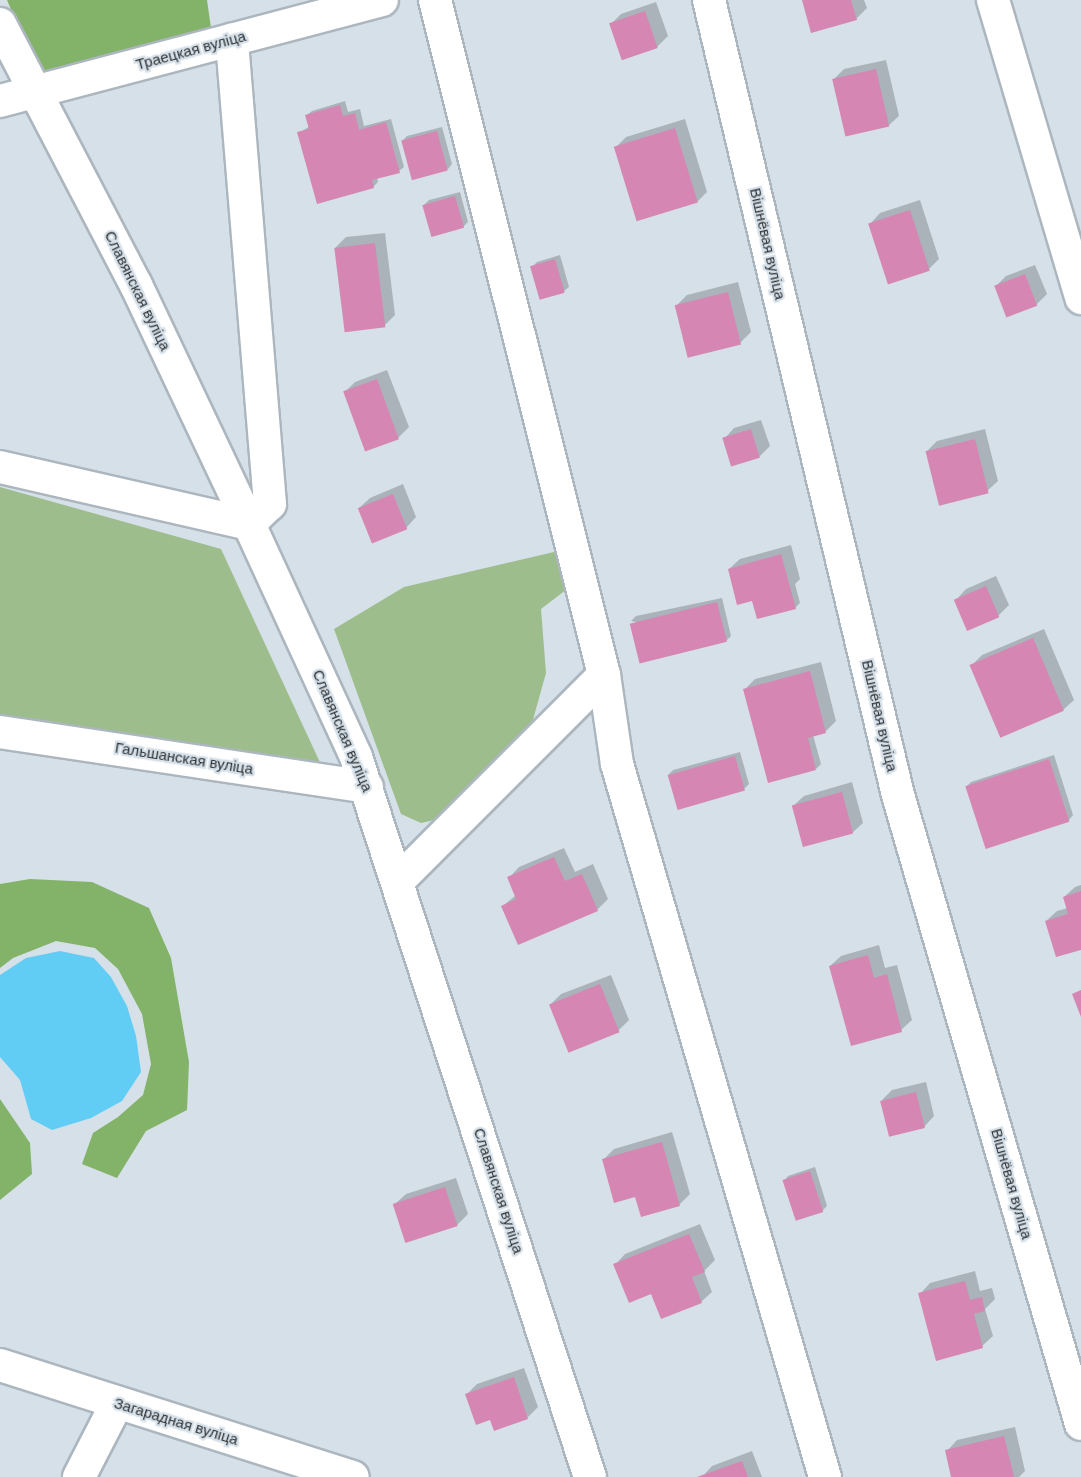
<!DOCTYPE html>
<html>
<head>
<meta charset="utf-8">
<style>
	body { margin:0 }
	#map { position:relative; width:1081px; height:1477px; overflow:hidden; background:#d5e0e8; font-family:"DM Sans",sans-serif }
	div>[style] { position:absolute }
	.green>* { inset:0; background:#9dbe8c }
	.forest>* { inset:0; background:#83b269 }
	.water>* { inset:0; background:#62cdf4 }
	.shadow>* { inset:0; background:#0003 }
	.building>* { inset:0; background:#d686b2; transform-origin:0 0 }
	.roads { filter:drop-shadow(2px 0 #acb6be) drop-shadow(-2px 0 #acb6be) drop-shadow(0 2px #acb6be) drop-shadow(0 -2px #acb6be) }
	.minor>* { height:32px; margin:-16px; padding:0 16px; transform-origin:16px; border-radius:16px; background:#fff }
	span { translate:-50% -50%; white-space:nowrap; text-align:center; line-height:1.15; -webkit-text-stroke:4.5px #d5e0e8; paint-order:stroke }
	.street-label { font-size:15px; color:#2e3236 }
</style>
</head>
<body>
<div id="map">
	<div class="green">
		<div style="clip-path:polygon(0 487px,221px 549px,324px 771px,0 717px)"></div>
		<div style="clip-path:polygon(554px 552px,571px 586px,541px 609px,546px 673px,529px 734px,452px 816px,421px 823px,401px 814px,334px 629px,404px 587px)"></div>
	</div>
	<div class="forest">
		<div style="clip-path:polygon(7px 0,207px 0,211px 28px,41px 80px)"></div>
		<div style="clip-path:polygon(30px 879px,92px 882px,149px 908px,171px 958px,189px 1062px,187px 1110px,146px 1131px,117px 1178px,82px 1164px,93px 1133px,118px 1117px,143px 1095px,151px 1064px,142px 1014px,118px 969px,95px 948px,56px 941px,13px 958px,0 968px,0 884px)"></div>
		<div style="clip-path:polygon(0 1099px,30px 1143px,32px 1174px,0 1200px)"></div>
	</div>
	<div class="water">
		<div style="clip-path:polygon(60px 951px,94px 958px,111px 977px,127px 1006px,136px 1036px,141px 1072px,122px 1101px,91px 1118px,52px 1130px,31px 1119px,20px 1080px,0 1057px,0 975px,26px 958px)"></div>
	</div>
	<div class="shadow">
		<div style="clip-path:polygon(803px 0,864px 0,867px 8px,856px 19px)"></div>
		<div style="clip-path:polygon(656px 2px,668px 36px,657px 47px,611px 24px,621px 14px)"></div>
		<div style="clip-path:polygon(886px 60px,899px 116px,888px 126px,833px 80px,844px 69px)"></div>
		<div style="clip-path:polygon(345px 101px,348px 112px,360px 109px,364px 126px,391px 119px,404px 167px,399px 171px,377px 177px,378px 182px,373px 187px,299px 133px,310px 126px,307px 115px,312px 111px)"></div>
		<div style="clip-path:polygon(685px 119px,707px 192px,697px 202px,616px 147px,626px 137px)"></div>
		<div style="clip-path:polygon(442px 127px,452px 164px,448px 169px,413px 179px,402px 141px,407px 136px)"></div>
		<div style="clip-path:polygon(460px 192px,468px 222px,463px 227px,424px 205px,429px 200px)"></div>
		<div style="clip-path:polygon(920px 200px,939px 259px,929px 269px,870px 224px,880px 213px)"></div>
		<div style="clip-path:polygon(385px 233px,395px 315px,385px 325px,335px 248px,346px 237px)"></div>
		<div style="clip-path:polygon(560px 255px,569px 287px,564px 291px,532px 267px,537px 262px)"></div>
		<div style="clip-path:polygon(1035px 265px,1047px 294px,1036px 305px,996px 286px,1006px 276px)"></div>
		<div style="clip-path:polygon(738px 282px,751px 332px,741px 342px,689px 356px,676px 306px,687px 295px)"></div>
		<div style="clip-path:polygon(387px 370px,409px 427px,398px 438px,345px 392px,355px 382px)"></div>
		<div style="clip-path:polygon(761px 420px,770px 446px,759px 457px,724px 439px,734px 428px)"></div>
		<div style="clip-path:polygon(985px 429px,998px 481px,987px 491px,927px 451px,937px 441px)"></div>
		<div style="clip-path:polygon(403px 484px,416px 517px,406px 528px,359px 508px,370px 498px)"></div>
		<div style="clip-path:polygon(791px 545px,800px 579px,795px 584px,800px 603px,795px 608px,754px 602px,729px 569px,740px 559px)"></div>
		<div style="clip-path:polygon(996px 576px,1009px 605px,998px 616px,956px 600px,966px 589px)"></div>
		<div style="clip-path:polygon(722px 598px,731px 636px,726px 641px,631px 621px,636px 616px)"></div>
		<div style="clip-path:polygon(1044px 629px,1074px 700px,1063px 710px,972px 665px,982px 655px)"></div>
		<div style="clip-path:polygon(821px 662px,836px 721px,826px 731px,813px 735px,821px 764px,816px 769px,745px 689px,755px 679px)"></div>
		<div style="clip-path:polygon(740px 752px,749px 784px,744px 789px,668px 775px,673px 770px)"></div>
		<div style="clip-path:polygon(1054px 755px,1073px 815px,1069px 820px,986px 847px,966px 787px,971px 782px)"></div>
		<div style="clip-path:polygon(852px 782px,863px 823px,852px 833px,793px 806px,804px 796px)"></div>
		<div style="clip-path:polygon(564px 848px,575px 872px,593px 864px,608px 899px,598px 909px,519px 944px,503px 906px,516px 895px,509px 878px,519px 867px)"></div>
		<div style="clip-path:polygon(1081px 885px,1081px 948px,1046px 921px,1057px 911px,1068px 908px,1064px 897px,1075px 887px)"></div>
		<div style="clip-path:polygon(879px 945px,885px 968px,897px 965px,912px 1020px,901px 1030px,830px 966px,841px 956px)"></div>
		<div style="clip-path:polygon(611px 975px,629px 1020px,618px 1031px,551px 1004px,561px 994px)"></div>
		<div style="clip-path:polygon(926px 1082px,934px 1116px,924px 1127px,882px 1100px,892px 1090px)"></div>
		<div style="clip-path:polygon(672px 1132px,690px 1194px,680px 1204px,642px 1215px,636px 1195px,603px 1160px,614px 1149px)"></div>
		<div style="clip-path:polygon(815px 1167px,827px 1206px,822px 1211px,784px 1181px,788px 1176px)"></div>
		<div style="clip-path:polygon(456px 1178px,468px 1214px,457px 1225px,395px 1204px,406px 1194px)"></div>
		<div style="clip-path:polygon(700px 1224px,715px 1260px,704px 1271px,712px 1292px,701px 1302px,615px 1265px,625px 1254px)"></div>
		<div style="clip-path:polygon(975px 1271px,980px 1291px,992px 1288px,995px 1299px,985px 1309px,993px 1336px,982px 1346px,920px 1294px,930px 1283px)"></div>
		<div style="clip-path:polygon(524px 1368px,538px 1407px,527px 1418px,491px 1418px,467px 1394px,477px 1384px)"></div>
		<div style="clip-path:polygon(1015px 1427px,1025px 1471px,1019px 1477px,953px 1477px,947px 1451px,957px 1440px)"></div>
		<div style="clip-path:polygon(752px 1451px,762px 1477px,702px 1477px,712px 1466px)"></div>
	</div>
	<div class="building">
		<div style="clip-path:polygon(802px 0,851px 0,857px 20px,811px 33px)"></div>
		<div style="left:645px;top:11px;width:39px;height:38px;rotate:71deg"></div>
		<div style="left:876px;top:69px;width:59px;height:45px;rotate:77deg"></div>
		<div style="clip-path:polygon(340px 105px,343px 116px,355px 113px,359px 130px,386px 122px,400px 173px,372px 180px,374px 188px,317px 204px,297px 132px,309px 129px,305px 115px)"></div>
		<div style="left:675px;top:128px;width:78px;height:64px;rotate:73deg"></div>
		<div style="left:437px;top:131px;width:41px;height:37px;rotate:75deg"></div>
		<div style="left:455px;top:196px;width:33px;height:34px;rotate:74deg"></div>
		<div style="left:910px;top:210px;width:64px;height:44px;rotate:72deg"></div>
		<div style="left:375px;top:243px;width:85px;height:41px;rotate:83deg"></div>
		<div style="left:555px;top:259px;width:35px;height:26px;rotate:74deg"></div>
		<div style="left:1025px;top:274px;width:34px;height:33px;rotate:69deg"></div>
		<div style="left:728px;top:292px;width:54px;height:55px;rotate:76deg"></div>
		<div style="left:377px;top:379px;width:64px;height:36px;rotate:70deg"></div>
		<div style="left:751px;top:429px;width:30px;height:30px;rotate:73deg"></div>
		<div style="left:975px;top:439px;width:56px;height:51px;rotate:76deg"></div>
		<div style="left:393px;top:494px;width:38px;height:38px;rotate:68deg"></div>
		<div style="clip-path:polygon(781px 554px,796px 609px,757px 619px,752px 601px,737px 605px,728px 569px)"></div>
		<div style="left:986px;top:586px;width:34px;height:35px;rotate:67deg"></div>
		<div style="left:717px;top:602px;width:41px;height:90px;rotate:76deg"></div>
		<div style="left:1033px;top:638px;width:79px;height:69px;rotate:67deg"></div>
		<div style="clip-path:polygon(810px 671px,826px 733px,808px 738px,816px 770px,768px 783px,743px 689px)"></div>
		<div style="left:735px;top:756px;width:36px;height:70px;rotate:74deg"></div>
		<div style="left:1049px;top:759px;width:66px;height:88px;rotate:72deg"></div>
		<div style="left:842px;top:792px;width:43px;height:52px;rotate:75deg"></div>
		<div style="clip-path:polygon(554px 857px,565px 881px,582px 874px,598px 911px,518px 945px,501px 906px,516px 899px,507px 877px)"></div>
		<div style="clip-path:polygon(1081px 891px,1081px 950px,1056px 957px,1045px 921px,1068px 914px,1063px 897px)"></div>
		<div style="clip-path:polygon(868px 955px,874px 978px,887px 974px,902px 1032px,851px 1046px,829px 966px)"></div>
		<div style="left:600px;top:984px;width:52px;height:55px;rotate:68deg"></div>
		<div style="clip-path:polygon(1081px 990px,1081px 1017px,1072px 994px)"></div>
		<div style="left:916px;top:1092px;width:37px;height:37px;rotate:76deg"></div>
		<div style="clip-path:polygon(662px 1142px,680px 1206px,641px 1217px,635px 1197px,614px 1203px,602px 1159px)"></div>
		<div style="left:810px;top:1171px;width:43px;height:29px;rotate:72deg"></div>
		<div style="left:445px;top:1187px;width:41px;height:55px;rotate:72deg"></div>
		<div style="clip-path:polygon(689px 1234px,705px 1272px,692px 1277px,702px 1303px,661px 1319px,651px 1294px,629px 1303px,613px 1264px)"></div>
		<div style="clip-path:polygon(965px 1281px,970px 1300px,982px 1297px,985px 1311px,974px 1314px,983px 1348px,936px 1361px,918px 1293px)"></div>
		<div style="clip-path:polygon(514px 1377px,528px 1419px,494px 1431px,490px 1420px,476px 1425px,465px 1394px)"></div>
		<div style="clip-path:polygon(1004px 1436px,1014px 1477px,951px 1477px,945px 1450px)"></div>
		<div style="clip-path:polygon(742px 1461px,748px 1477px,697px 1477px)"></div>
	</div>
	<div class="roads">
		<div class="minor">
			<div style="left:435px;top:0;width:696px;rotate:75.94deg"></div>
			<div style="left:604px;top:675px;width:90px;rotate:81.7deg"></div>
			<div style="left:617px;top:764px;width:743px;rotate:73.74deg"></div>
			<div style="left:709px;top:0;width:817px;rotate:76.63deg"></div>
			<div style="left:898px;top:795px;width:655px;rotate:73.78deg"></div>
			<div style="left:993px;top:0;width:311px;rotate:73.5deg"></div>
			<div style="left:0;top:24px;width:294px;rotate:62.5deg"></div>
			<div style="left:136px;top:285px;width:264px;rotate:64.7deg"></div>
			<div style="left:249px;top:524px;width:256px;rotate:65.3deg"></div>
			<div style="left:356px;top:757px;width:757px;rotate:72deg"></div>
			<div style="left:0;top:101px;width:395px;rotate:-14.8deg"></div>
			<div style="left:0;top:467px;width:255px;rotate:12.9deg"></div>
			<div style="left:249px;top:524px;width:29px;rotate:-44deg"></div>
			<div style="left:270px;top:504px;width:466px;rotate:-94.7deg"></div>
			<div style="left:0;top:732px;width:371px;rotate:8.5deg"></div>
			<div style="left:398px;top:881px;width:291px;rotate:-45deg"></div>
			<div style="left:0;top:1365px;width:370px;rotate:17.6deg"></div>
			<div style="left:79px;top:1477px;width:83px;rotate:-62.8deg"></div>
		</div>
	</div>
	<div class="street-label">
		<span style="left:191px;top:51px;rotate:-15deg">Траецкая вуліца</span>
		<span style="left:767px;top:244px;rotate:77deg">Вішнёвая вуліца</span>
		<span style="left:137px;top:291px;rotate:64deg">Славянская вуліца</span>
		<span style="left:879px;top:716px;rotate:77deg">Вішнёвая вуліца</span>
		<span style="left:342px;top:731px;rotate:67deg">Славянская вуліца</span>
		<span style="left:184px;top:759px;rotate:9deg">Гальшанская вуліца</span>
		<span style="left:1011px;top:1184px;rotate:74deg">Вішнёвая вуліца</span>
		<span style="left:498px;top:1191px;rotate:72deg">Славянская вуліца</span>
		<span style="left:176px;top:1422px;rotate:17deg">Загарадная вуліца</span>
	</div>
</div>
</body>
</html>
